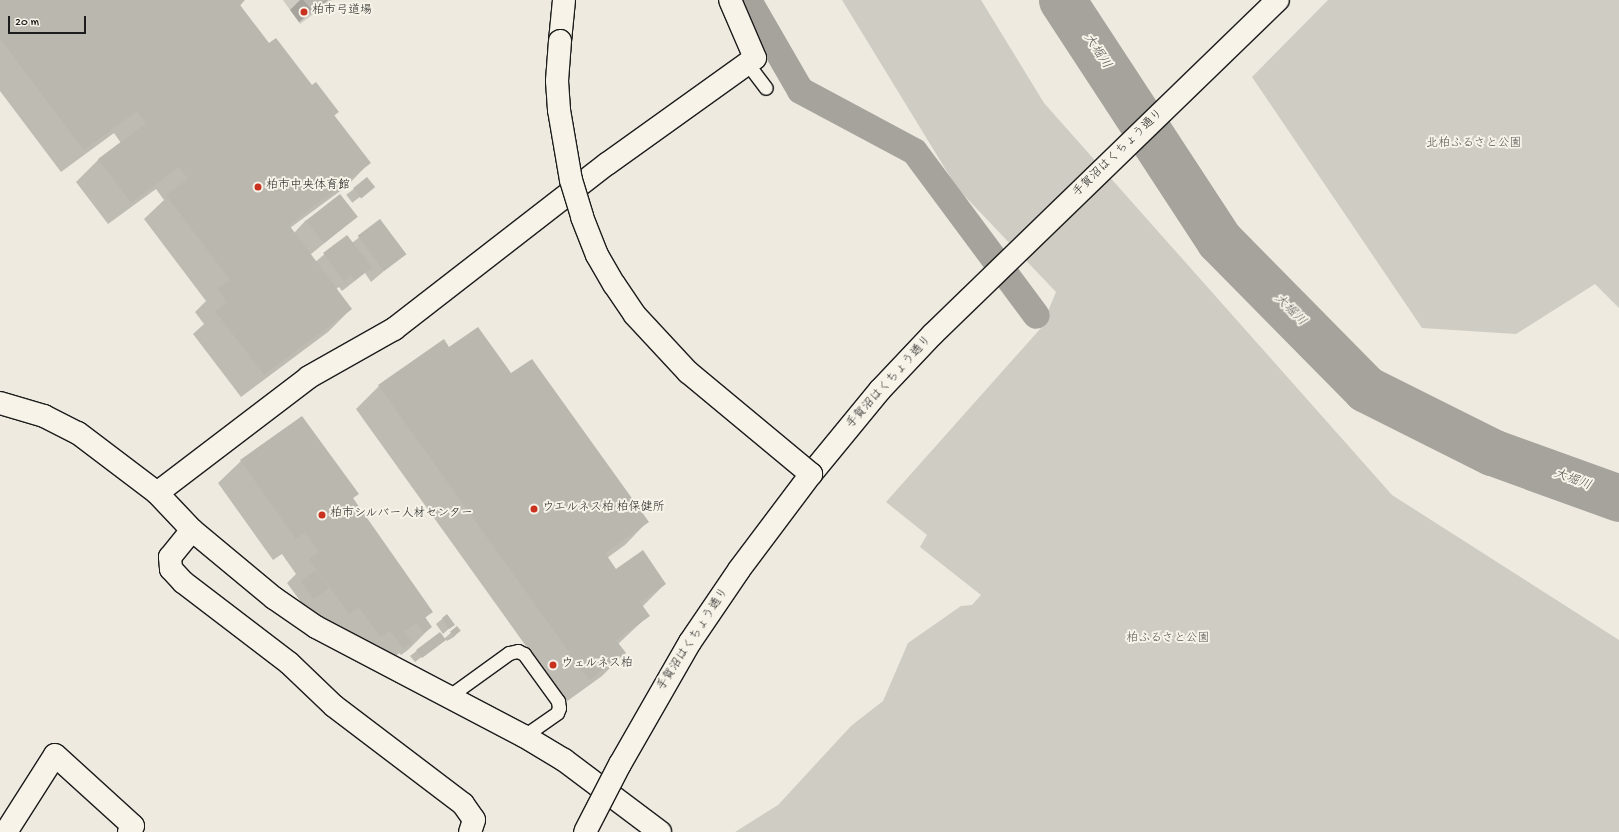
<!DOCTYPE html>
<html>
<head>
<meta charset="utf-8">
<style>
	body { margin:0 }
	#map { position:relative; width:1619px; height:832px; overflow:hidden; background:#eeeae0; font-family:"Gochi Hand","Klee One",sans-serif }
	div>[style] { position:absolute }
	.green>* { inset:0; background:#cfccc3 }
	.shadow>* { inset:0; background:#0003; transform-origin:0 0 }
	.canal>* { height:27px; margin:-13.5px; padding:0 13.5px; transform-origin:13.5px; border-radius:13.5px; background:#a6a39d }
	.river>* { height:47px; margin:-23.5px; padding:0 23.5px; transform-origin:23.5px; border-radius:23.5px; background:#a6a39d }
	.building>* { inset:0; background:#bab7af; transform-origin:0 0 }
	.roads { filter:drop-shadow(1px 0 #1c1c1c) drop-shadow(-1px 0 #1c1c1c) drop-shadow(0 1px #1c1c1c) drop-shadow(0 -1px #1c1c1c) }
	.lane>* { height:13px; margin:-6.5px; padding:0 6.5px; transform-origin:6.5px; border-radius:6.5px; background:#f7f3e8 }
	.street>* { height:22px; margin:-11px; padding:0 11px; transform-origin:11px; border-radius:11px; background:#f7f3e8 }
	.secondary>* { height:22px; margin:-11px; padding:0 11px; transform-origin:11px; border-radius:11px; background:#f7f3e8 }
	.bridges { filter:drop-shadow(1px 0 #1c1c1c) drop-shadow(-1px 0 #1c1c1c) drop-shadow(0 1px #1c1c1c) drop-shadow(0 -1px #1c1c1c) }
	.secondary-bridge>* { height:22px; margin:-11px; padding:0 11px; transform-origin:11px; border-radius:11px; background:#f7f3e8 }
	.dots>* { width:11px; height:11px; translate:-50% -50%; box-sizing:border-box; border:2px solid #f7f3e8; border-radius:50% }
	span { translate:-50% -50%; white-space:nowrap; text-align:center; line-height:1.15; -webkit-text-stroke:4px #f7f3e8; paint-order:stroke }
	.poi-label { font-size:12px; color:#1c1c1c }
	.left { translate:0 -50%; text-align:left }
	.park-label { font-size:12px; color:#52514e }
	.street-label { font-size:12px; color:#1c1c1c }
	.water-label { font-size:13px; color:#535250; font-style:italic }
	.scale { position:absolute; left:8px; top:16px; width:78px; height:18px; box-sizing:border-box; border:2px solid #1c1c1c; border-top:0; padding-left:5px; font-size:12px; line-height:14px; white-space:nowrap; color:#1c1c1c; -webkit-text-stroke:3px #f7f3e8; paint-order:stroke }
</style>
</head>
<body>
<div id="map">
	<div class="green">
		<div style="clip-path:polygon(283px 0,332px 0,300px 24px)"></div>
		<div style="clip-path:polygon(842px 0,981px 0,1044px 103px,1392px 495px,1619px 640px,1619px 832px,735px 832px,778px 805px,851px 726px,883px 701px,908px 643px,961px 606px,972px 605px,981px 595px,920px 547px,927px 535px,886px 502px,1041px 328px,1056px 292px,957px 188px)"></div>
		<div style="clip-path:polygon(1328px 0,1619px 0,1619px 308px,1595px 284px,1516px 334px,1422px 328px,1252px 77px)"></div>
	</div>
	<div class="shadow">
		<div style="clip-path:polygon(0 0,244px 0,240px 6px,269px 45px,338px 112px,334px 116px,369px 163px,347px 186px,290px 228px,294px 233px,306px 220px,356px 217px,310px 255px,315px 262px,347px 236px,352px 243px,380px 221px,404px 254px,371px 282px,365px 273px,342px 291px,339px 287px,336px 289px,351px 309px,328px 332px,241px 397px,193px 334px,204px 324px,195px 312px,206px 301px,144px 219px,164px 200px,156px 189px,108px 224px,76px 182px,99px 159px,121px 143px,114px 133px,61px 172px,0 91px)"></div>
		<div style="clip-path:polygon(300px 0,328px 0,299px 22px,290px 10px)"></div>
		<div style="left:367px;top:179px;width:10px;height:26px;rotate:53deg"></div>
		<div style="clip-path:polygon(443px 340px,449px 349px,511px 374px,647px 522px,625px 545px,607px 558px,616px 570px,665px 584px,642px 607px,648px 616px,618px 644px,625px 653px,602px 676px,566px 702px,356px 409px,379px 386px)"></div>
		<div style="clip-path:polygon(241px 461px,357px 494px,352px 499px,432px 612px,425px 618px,431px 627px,408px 650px,401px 655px,399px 653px,388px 665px,326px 636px,287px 583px,296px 574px,282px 554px,273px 560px,218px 483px)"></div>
		<div style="clip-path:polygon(447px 615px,454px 624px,443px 634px,436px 624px)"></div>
		<div style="clip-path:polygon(457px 627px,459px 631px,454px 637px,447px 641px,445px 639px,415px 662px,410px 656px,440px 633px,444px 639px)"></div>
	</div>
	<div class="canal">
		<div style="left:748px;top:0;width:104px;rotate:60deg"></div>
		<div style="left:800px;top:90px;width:129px;rotate:28.2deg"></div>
		<div style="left:914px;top:151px;width:204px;rotate:53.4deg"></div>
	</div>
	<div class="river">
		<div style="left:1062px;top:0;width:287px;rotate:56.8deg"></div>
		<div style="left:1219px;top:240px;width:209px;rotate:45.4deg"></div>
		<div style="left:1366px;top:389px;width:141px;rotate:26.6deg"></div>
		<div style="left:1492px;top:452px;width:135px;rotate:19.9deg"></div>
	</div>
	<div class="building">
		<div style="clip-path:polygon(0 0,245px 0,240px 5px,269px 43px,276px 38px,312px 85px,316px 82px,339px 112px,334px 115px,371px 163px,289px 225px,352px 309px,264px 375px,215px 311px,227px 302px,217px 289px,230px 280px,166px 195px,188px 179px,179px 167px,131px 203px,98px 159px,146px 123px,137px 111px,84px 150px,0 39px)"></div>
		<div style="clip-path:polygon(303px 0,326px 0,312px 10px)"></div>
		<div style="left:367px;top:177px;width:13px;height:18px;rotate:51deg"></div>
		<div style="left:340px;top:194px;width:29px;height:43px;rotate:52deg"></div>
		<div style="left:380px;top:219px;width:44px;height:28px;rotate:53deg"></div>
		<div style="clip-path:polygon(347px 235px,372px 267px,355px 280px,351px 275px,344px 281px,323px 253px)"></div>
		<div style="clip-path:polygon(478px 327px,511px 373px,532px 359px,649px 522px,605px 553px,616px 569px,643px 550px,666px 584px,640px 602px,650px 616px,616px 640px,626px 653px,589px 680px,378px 385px,444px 339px,449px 347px)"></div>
		<div style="clip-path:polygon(302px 416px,359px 494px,353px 498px,433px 612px,425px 617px,432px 627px,424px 633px,417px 623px,404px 632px,412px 642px,403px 648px,390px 631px,380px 637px,359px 607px,349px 614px,309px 559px,319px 552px,305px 532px,296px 539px,240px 460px)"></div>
		<div style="left:316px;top:570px;width:22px;height:19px;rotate:54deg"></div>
		<div style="clip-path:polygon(447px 614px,455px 625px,449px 629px,442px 618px)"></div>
		<div style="left:457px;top:626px;width:6px;height:9px;rotate:51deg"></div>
		<div style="left:440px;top:632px;width:10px;height:30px;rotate:53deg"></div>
	</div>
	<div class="roads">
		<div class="lane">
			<div style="left:747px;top:63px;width:31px;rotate:53deg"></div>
			<div style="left:448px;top:697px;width:75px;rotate:-35.8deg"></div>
			<div style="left:509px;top:653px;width:9px;rotate:-13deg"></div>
			<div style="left:518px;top:651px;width:7px;rotate:27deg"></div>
			<div style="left:524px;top:654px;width:58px;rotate:54.1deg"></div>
			<div style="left:558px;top:701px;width:7px;rotate:82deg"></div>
			<div style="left:559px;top:708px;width:5px;rotate:112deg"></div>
			<div style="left:557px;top:713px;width:40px;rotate:145.1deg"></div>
		</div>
		<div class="street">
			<div style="left:157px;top:493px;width:191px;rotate:-37.3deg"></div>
			<div style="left:309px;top:377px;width:98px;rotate:-29.5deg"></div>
			<div style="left:394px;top:329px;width:269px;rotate:-37.8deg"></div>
			<div style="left:607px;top:164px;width:182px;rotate:-35.6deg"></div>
			<div style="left:755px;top:58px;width:63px;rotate:-113.3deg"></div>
			<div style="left:192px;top:530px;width:35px;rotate:129deg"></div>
			<div style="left:170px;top:557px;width:12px;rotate:85deg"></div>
			<div style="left:171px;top:569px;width:18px;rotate:47deg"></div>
			<div style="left:183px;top:582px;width:133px;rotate:37.4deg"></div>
			<div style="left:289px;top:663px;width:62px;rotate:43.7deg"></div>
			<div style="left:334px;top:706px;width:162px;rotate:37.2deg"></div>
			<div style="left:463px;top:804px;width:19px;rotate:55deg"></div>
			<div style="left:474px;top:820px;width:13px;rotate:108deg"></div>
			<div style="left:6px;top:832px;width:91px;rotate:-57.5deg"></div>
			<div style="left:55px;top:755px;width:105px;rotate:42.3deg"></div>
			<div style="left:133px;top:826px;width:7px;rotate:124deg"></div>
		</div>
		<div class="secondary">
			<div style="left:560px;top:41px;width:41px;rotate:-84.4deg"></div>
			<div style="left:0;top:403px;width:46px;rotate:16.5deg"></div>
			<div style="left:44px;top:416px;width:38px;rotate:27deg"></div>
			<div style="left:78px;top:433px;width:99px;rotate:37.2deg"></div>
			<div style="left:157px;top:493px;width:51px;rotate:46.6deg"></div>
			<div style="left:192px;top:530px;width:107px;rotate:39.7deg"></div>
			<div style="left:274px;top:598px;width:51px;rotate:34.6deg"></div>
			<div style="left:316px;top:627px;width:235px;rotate:27.7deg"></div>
			<div style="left:524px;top:736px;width:47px;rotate:31deg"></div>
			<div style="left:564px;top:760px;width:120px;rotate:36.9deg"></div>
			<div style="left:811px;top:474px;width:109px;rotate:-50.6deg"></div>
			<div style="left:880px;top:390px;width:77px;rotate:-46.6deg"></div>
			<div style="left:933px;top:334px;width:480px;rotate:-44.1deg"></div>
		</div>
	</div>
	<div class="bridges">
		<div class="secondary-bridge">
			<div style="left:560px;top:41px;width:40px;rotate:94.3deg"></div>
			<div style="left:557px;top:81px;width:29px;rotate:86deg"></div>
			<div style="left:559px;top:110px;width:71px;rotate:80.3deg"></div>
			<div style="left:571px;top:180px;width:39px;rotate:73deg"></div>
			<div style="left:582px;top:217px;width:41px;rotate:68.5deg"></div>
			<div style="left:597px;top:255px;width:34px;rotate:60deg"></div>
			<div style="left:614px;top:284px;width:37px;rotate:56deg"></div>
			<div style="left:635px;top:315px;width:78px;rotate:47.1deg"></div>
			<div style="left:688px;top:372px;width:160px;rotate:39.7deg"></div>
			<div style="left:811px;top:474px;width:120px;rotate:126.9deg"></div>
			<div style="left:739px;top:570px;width:87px;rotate:124.2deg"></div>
			<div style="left:690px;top:642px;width:141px;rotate:119.8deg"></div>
			<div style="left:620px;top:764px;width:76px;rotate:117.2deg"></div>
		</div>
	</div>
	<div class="dots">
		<div style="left:304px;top:12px;background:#c8321e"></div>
		<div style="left:258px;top:187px;background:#c8321e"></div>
		<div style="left:534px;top:509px;background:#c8321e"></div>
		<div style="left:322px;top:515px;background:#c8321e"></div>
		<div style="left:553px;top:665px;background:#c8321e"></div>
	</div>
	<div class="poi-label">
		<span class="left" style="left:312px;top:12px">柏市弓道場</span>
		<span class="left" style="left:266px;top:187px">柏市中央体育館</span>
		<span class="left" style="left:542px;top:509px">ウエルネス柏 柏保健所</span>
		<span class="left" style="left:330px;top:515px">柏市シルバー人材センター</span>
		<span class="left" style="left:561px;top:665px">ウェルネス柏</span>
	</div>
	<div class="park-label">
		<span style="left:1474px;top:145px">北柏ふるさと公園</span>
		<span style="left:1168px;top:640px">柏ふるさと公園</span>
	</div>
	<div class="street-label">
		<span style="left:1119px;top:154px;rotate:-44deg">手賀沼はくちょう通り</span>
		<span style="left:890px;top:383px;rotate:-48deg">手賀沼はくちょう通り</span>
		<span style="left:694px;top:640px;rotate:-57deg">手賀沼はくちょう通り</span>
	</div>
	<div class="water-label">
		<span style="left:1096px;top:52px;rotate:57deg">大堀川</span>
		<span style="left:1289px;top:311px;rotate:45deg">大堀川</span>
		<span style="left:1572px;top:481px;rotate:20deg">大堀川</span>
	</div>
	<div class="scale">20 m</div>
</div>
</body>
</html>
